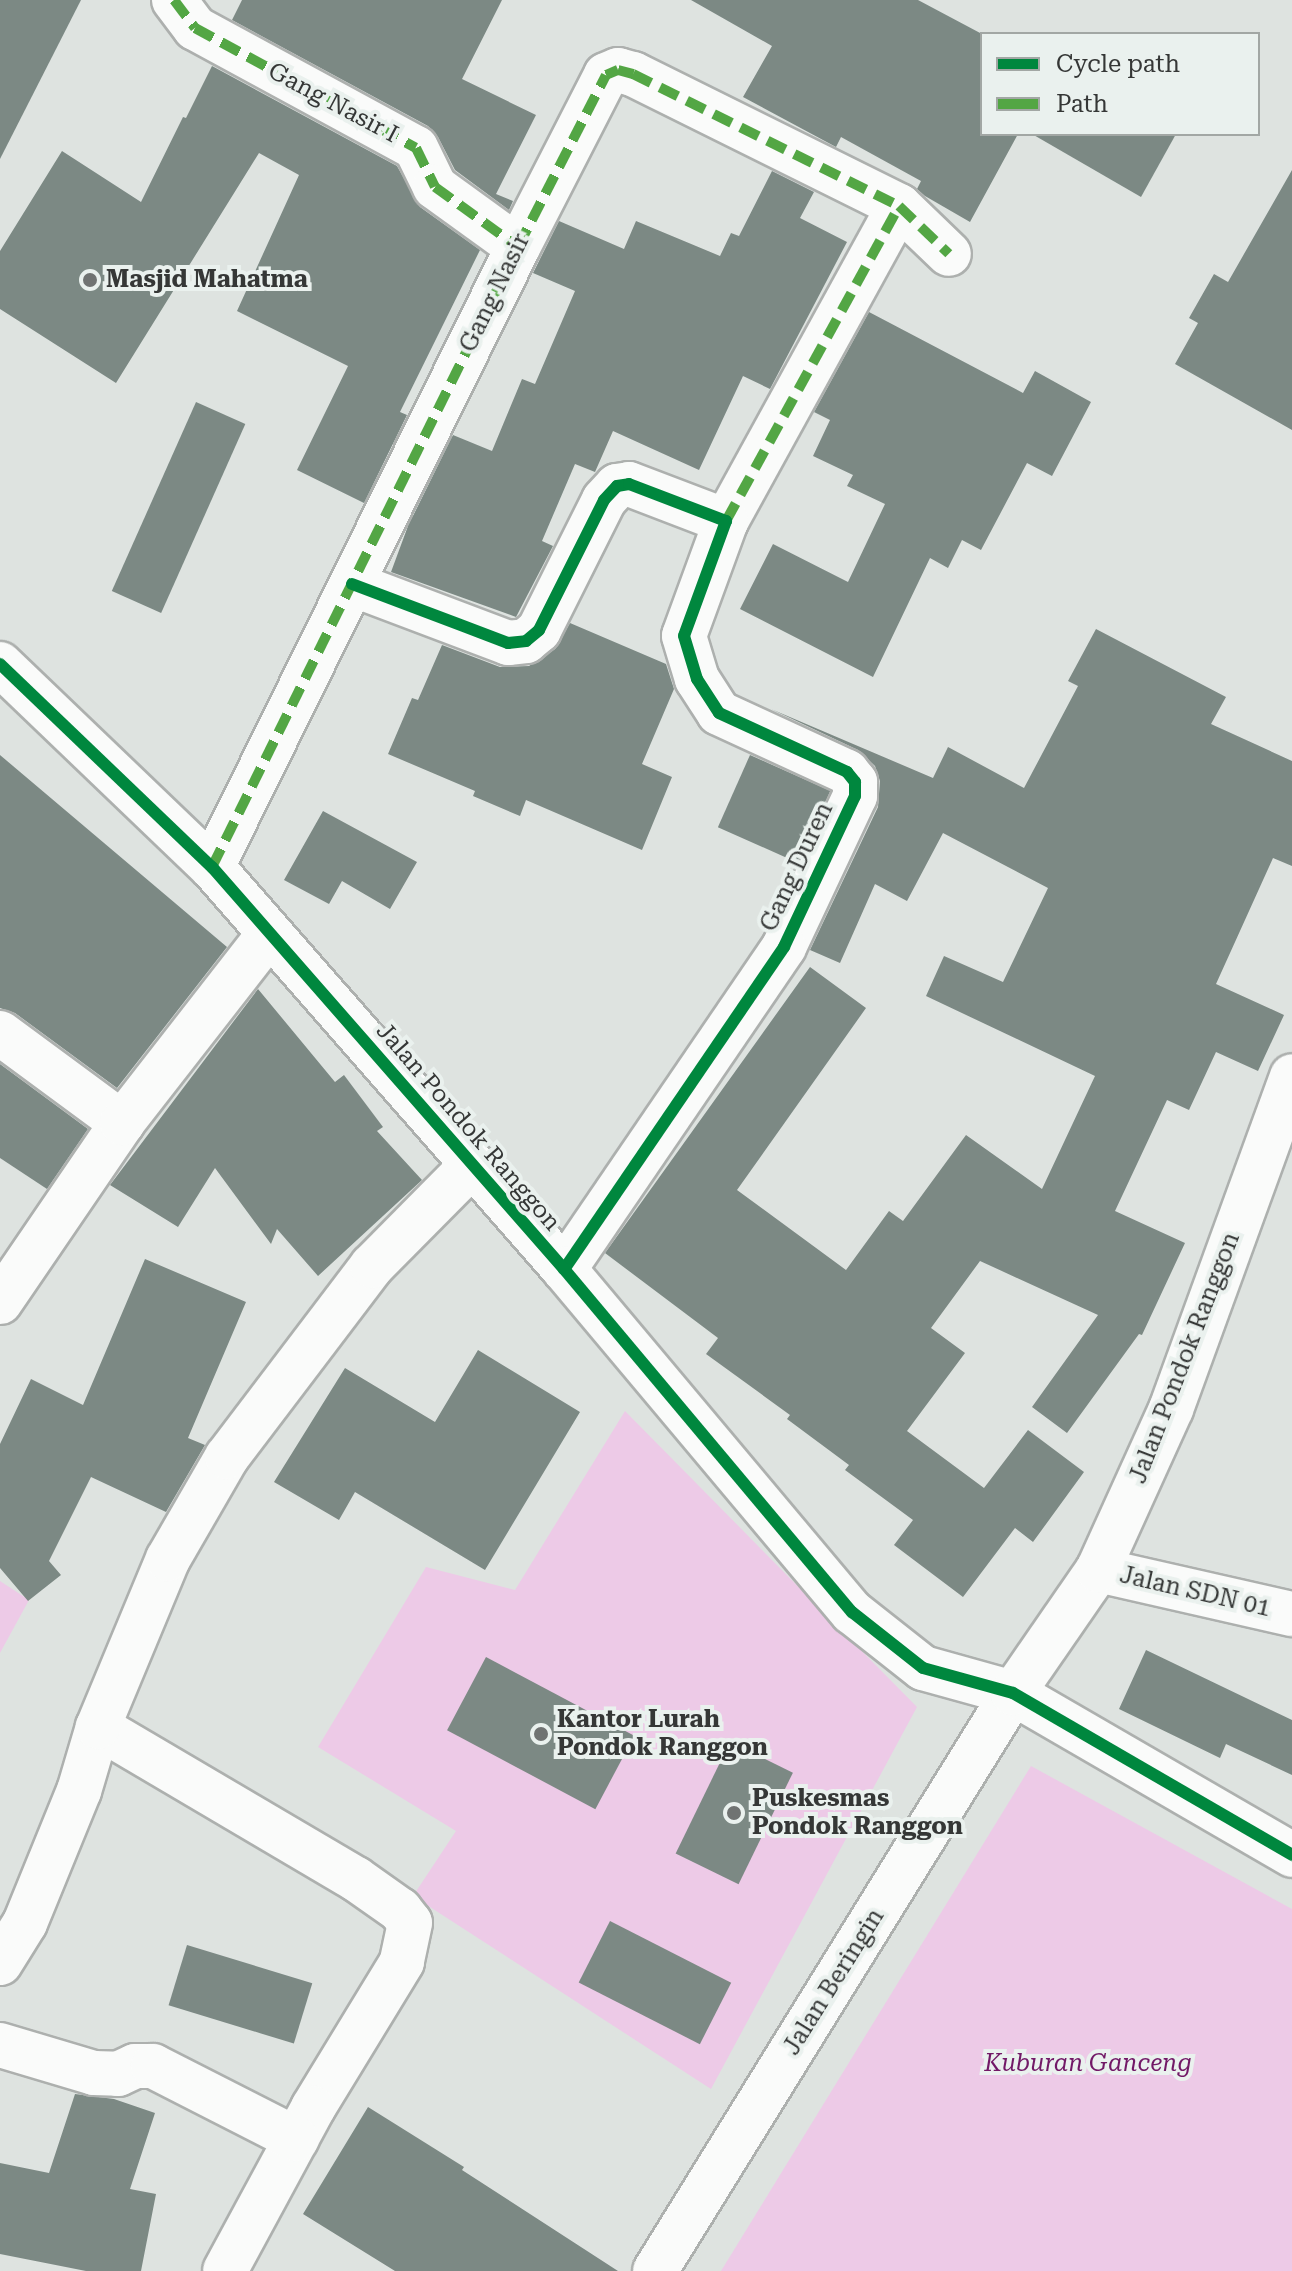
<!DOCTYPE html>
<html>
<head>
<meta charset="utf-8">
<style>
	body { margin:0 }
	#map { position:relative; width:1292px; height:2271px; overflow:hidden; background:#dee3e0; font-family:"Roboto Serif",serif }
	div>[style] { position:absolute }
	.green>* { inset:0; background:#edcae7 }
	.building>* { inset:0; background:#7c8984; transform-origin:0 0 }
	.roads { filter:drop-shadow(2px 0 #adb0ae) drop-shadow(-2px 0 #adb0ae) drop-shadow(0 2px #adb0ae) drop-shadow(0 -2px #adb0ae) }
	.street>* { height:44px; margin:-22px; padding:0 22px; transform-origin:22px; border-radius:22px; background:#fafbfa }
	.secondary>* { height:44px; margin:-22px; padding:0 22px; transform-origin:22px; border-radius:22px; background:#fafbfa }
	.quiet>* { height:10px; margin-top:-5px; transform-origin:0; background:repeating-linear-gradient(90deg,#53a644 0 20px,transparent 0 30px) }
	.cycleway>* { height:12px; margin:-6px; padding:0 6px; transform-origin:6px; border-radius:6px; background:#00873e }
	.dots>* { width:22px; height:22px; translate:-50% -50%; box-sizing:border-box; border:4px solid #eaf1ee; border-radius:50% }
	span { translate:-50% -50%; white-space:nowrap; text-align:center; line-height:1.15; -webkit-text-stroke:8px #eaf1ee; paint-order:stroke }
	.street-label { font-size:24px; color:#353736 }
	.poi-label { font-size:24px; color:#353736; font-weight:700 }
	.left { translate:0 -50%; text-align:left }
	.park-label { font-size:24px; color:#721967; font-style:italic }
	.legend { position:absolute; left:980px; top:32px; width:280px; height:104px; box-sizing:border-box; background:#eaf1ee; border:2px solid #a2a7a4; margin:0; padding:10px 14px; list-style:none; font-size:24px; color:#353736 }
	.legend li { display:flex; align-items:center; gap:16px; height:40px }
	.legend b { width:40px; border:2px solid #a2a7a4 }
</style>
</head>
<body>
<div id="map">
	<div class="green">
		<div style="clip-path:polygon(625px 1411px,917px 1707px,711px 2089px,413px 1896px,456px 1831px,318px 1747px,426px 1567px,515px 1590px)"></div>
		<div style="clip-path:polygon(0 1581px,29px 1600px,0 1653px)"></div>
		<div style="clip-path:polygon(1031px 1766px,1292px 1909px,1292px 2271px,721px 2271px)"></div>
	</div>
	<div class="building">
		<div style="clip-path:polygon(0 0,81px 0,0 159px)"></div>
		<div style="clip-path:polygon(242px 0,502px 0,462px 79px,536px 115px,496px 194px,513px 201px,509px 210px,455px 170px,438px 137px,428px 126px,232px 20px)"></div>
		<div style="clip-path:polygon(691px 0,918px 0,982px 34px,982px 134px,1018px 134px,970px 222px,925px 196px,917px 189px,921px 181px,841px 137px,836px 147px,743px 97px,772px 46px)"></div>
		<div style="clip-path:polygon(212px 66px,397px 166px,420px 207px,480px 250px,400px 412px,407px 415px,364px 503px,297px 470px,348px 366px,237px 311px,299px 175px,259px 153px,116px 383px,0 309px,0 251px,62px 151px,141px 202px,183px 117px,186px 118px)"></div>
		<div style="clip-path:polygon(1032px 134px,1176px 134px,1141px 197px)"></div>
		<div style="clip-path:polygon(1292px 170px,1292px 430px,1175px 364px,1198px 323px,1189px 318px,1214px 274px,1228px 282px)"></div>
		<div style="clip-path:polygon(772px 171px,814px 192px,800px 218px,847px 242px,770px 389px,743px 376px,699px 470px,613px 431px,595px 472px,575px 464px,542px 541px,553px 546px,516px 617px,391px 572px,408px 526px,453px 435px,492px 451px,522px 379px,535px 384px,575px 291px,533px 273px,559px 221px,624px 249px,636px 221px,720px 256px,731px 233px,739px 236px)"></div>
		<div style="clip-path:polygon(869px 312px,1023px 393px,1035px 371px,1091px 402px,1052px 476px,1027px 463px,981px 550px,962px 540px,948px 568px,930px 558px,873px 677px,740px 609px,773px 544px,848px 582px,885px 504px,847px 486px,853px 475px,813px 456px,830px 420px,814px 412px)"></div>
		<div style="left:196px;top:402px;width:54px;height:207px;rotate:24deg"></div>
		<div style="clip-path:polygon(570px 623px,666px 664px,674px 689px,642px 764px,672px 777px,642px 850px,526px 800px,520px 816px,473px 796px,475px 791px,388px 754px,412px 698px,418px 700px,442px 645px,500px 667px,529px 666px,555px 649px)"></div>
		<div style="clip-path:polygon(1096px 629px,1226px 697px,1211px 724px,1292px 761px,1292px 866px,1273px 858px,1216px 984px,1284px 1015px,1258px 1071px,1216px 1052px,1189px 1110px,1167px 1100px,1115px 1211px,1185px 1243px,1142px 1335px,1139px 1334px,1067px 1433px,1032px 1407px,1098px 1315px,980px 1261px,931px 1328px,965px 1353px,907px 1431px,984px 1488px,1028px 1430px,1084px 1472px,1033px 1542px,1015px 1528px,963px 1597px,894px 1545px,913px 1520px,845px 1470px,849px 1465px,787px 1419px,790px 1415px,706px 1354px,718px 1338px,605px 1253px,810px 967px,866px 1008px,737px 1190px,846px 1270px,889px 1211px,903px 1221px,966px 1135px,1042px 1189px,1095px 1076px,926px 996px,944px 956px,1003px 982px,1048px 888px,943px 833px,907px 901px,875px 884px,840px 963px,810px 950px,878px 807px,880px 781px,875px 766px,858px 750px,771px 709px,933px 778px,948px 747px,1024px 788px,1078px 686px,1068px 681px)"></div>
		<div style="clip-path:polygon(0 755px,227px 947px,117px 1088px,15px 1013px,0 1008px)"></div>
		<div style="left:750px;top:755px;width:88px;height:79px;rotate:24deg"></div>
		<div style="clip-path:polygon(323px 811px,417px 862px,390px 909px,342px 881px,329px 904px,284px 880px)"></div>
		<div style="clip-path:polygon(258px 989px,335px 1082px,344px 1075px,383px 1127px,377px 1131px,422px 1180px,318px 1276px,277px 1229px,271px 1244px,215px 1168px,178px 1227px,110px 1185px)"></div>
		<div style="clip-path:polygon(0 1064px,88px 1129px,47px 1189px,0 1158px)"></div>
		<div style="clip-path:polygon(145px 1259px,246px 1302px,188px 1438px,205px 1445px,166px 1512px,91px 1477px,49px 1561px,61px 1575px,28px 1601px,0 1568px,0 1444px,31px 1379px,83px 1405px)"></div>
		<div style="clip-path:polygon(478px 1350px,580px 1412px,485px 1570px,355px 1492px,339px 1520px,274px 1482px,345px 1368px,435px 1422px)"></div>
		<div style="clip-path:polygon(1146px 1650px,1292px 1720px,1292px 1775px,1226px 1744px,1220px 1758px,1119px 1709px)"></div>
		<div style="left:486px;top:1657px;width:168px;height:83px;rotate:28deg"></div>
		<div style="left:730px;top:1742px;width:70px;height:124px;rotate:26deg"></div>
		<div style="left:610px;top:1921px;width:136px;height:69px;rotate:27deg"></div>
		<div style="left:187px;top:1945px;width:131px;height:63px;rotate:17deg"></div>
		<div style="clip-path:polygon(75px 2094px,114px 2099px,155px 2113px,130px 2189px,156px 2194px,141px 2271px,86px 2271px,0 2254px,0 2163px,49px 2173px)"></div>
		<div style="clip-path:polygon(368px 2107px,464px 2167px,462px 2170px,618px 2271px,395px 2271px,303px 2214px)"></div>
	</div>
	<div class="roads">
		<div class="street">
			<div style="left:174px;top:0;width:35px;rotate:53deg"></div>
			<div style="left:195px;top:28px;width:251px;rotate:28.5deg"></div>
			<div style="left:416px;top:148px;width:43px;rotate:64deg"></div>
			<div style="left:435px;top:187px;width:102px;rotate:35.9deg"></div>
			<div style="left:726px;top:521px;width:359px;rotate:-61.2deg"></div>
			<div style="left:352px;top:584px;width:167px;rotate:20.7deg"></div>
			<div style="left:508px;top:643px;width:18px;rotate:-6deg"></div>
			<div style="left:526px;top:641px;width:17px;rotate:-40deg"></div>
			<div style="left:539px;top:630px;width:145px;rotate:-63.4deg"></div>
			<div style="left:604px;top:500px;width:19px;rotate:-47deg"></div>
			<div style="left:617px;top:486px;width:12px;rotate:-9deg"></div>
			<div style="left:629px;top:484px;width:104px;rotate:20.9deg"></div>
			<div style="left:726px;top:521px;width:122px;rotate:110.1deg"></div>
			<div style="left:684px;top:636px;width:45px;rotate:73.2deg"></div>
			<div style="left:697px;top:679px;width:40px;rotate:57.1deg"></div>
			<div style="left:719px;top:713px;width:141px;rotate:24.7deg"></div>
			<div style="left:847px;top:772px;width:13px;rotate:51deg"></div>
			<div style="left:855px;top:782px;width:14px;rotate:90deg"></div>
			<div style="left:855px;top:796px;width:167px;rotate:115.2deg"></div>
			<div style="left:784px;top:947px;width:390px;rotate:124.3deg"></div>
			<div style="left:212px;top:867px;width:691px;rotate:-63.73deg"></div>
			<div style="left:518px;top:247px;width:193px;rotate:-62.9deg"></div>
			<div style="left:606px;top:75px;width:13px;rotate:-23deg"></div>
			<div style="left:618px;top:70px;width:16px;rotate:15deg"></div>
			<div style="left:633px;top:74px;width:297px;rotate:26.4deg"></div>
			<div style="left:899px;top:206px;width:69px;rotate:43.8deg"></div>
			<div style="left:0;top:1033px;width:152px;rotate:36.4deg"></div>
			<div style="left:0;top:1302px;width:217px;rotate:-55.7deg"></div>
			<div style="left:122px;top:1123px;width:239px;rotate:-52.1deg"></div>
			<div style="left:1098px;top:1570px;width:199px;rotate:12.8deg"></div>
			<div style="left:98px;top:1727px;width:299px;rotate:30.5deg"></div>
			<div style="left:356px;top:1879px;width:54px;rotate:35.2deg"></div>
			<div style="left:400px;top:1910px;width:16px;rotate:52deg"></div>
			<div style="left:410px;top:1923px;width:40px;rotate:102deg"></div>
			<div style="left:402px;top:1962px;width:171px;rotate:121.4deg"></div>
			<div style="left:313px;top:2108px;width:185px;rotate:118.4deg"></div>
			<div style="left:0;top:1963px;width:47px;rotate:-58deg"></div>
			<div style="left:25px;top:1923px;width:143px;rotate:-67.8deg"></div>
			<div style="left:79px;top:1791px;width:67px;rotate:-73.5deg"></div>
			<div style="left:98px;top:1727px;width:182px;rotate:-67.4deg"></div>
			<div style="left:168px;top:1559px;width:118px;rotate:-60deg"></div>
			<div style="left:227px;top:1457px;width:240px;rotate:-52.8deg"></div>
			<div style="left:372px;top:1266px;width:142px;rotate:-45.3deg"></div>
			<div style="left:0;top:2045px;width:98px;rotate:16.6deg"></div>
			<div style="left:94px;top:2073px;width:24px;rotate:2deg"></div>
			<div style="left:118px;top:2074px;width:19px;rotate:-25deg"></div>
			<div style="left:135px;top:2066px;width:18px"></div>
			<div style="left:153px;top:2066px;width:161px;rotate:27deg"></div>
			<div style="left:655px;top:2271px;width:680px;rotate:-58.23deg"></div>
		</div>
		<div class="secondary">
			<div style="left:0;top:664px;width:294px;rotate:43.8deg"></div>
			<div style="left:212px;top:867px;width:534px;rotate:48.79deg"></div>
			<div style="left:564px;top:1269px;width:448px;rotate:50deg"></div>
			<div style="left:852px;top:1612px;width:90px;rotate:38.3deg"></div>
			<div style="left:923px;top:1668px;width:93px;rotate:15.5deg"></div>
			<div style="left:1013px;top:1693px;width:323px;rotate:30.1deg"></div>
			<div style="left:1013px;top:1693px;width:150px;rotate:-55.4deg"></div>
			<div style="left:1098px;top:1570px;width:177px;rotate:-65.6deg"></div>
			<div style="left:1171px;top:1409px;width:354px;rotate:-70deg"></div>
		</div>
	</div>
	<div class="quiet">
		<div style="left:174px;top:0;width:35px;rotate:53deg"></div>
		<div style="left:195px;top:28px;width:251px;rotate:28.5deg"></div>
		<div style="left:416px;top:148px;width:43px;rotate:64deg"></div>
		<div style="left:435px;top:187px;width:102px;rotate:35.9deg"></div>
		<div style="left:726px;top:521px;width:359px;rotate:-61.2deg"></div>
		<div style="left:212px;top:867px;width:691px;rotate:-63.73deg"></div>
		<div style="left:518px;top:247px;width:193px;rotate:-62.9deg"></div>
		<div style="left:606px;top:75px;width:13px;rotate:-23deg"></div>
		<div style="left:618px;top:70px;width:16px;rotate:15deg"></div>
		<div style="left:633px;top:74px;width:297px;rotate:26.4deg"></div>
		<div style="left:899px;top:206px;width:69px;rotate:43.8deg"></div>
	</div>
	<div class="cycleway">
		<div style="left:352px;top:584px;width:167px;rotate:20.7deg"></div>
		<div style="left:508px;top:643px;width:18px;rotate:-6deg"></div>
		<div style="left:526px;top:641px;width:17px;rotate:-40deg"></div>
		<div style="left:539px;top:630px;width:145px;rotate:-63.4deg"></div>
		<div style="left:604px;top:500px;width:19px;rotate:-47deg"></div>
		<div style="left:617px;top:486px;width:12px;rotate:-9deg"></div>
		<div style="left:629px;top:484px;width:104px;rotate:20.9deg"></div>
		<div style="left:726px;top:521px;width:122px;rotate:110.1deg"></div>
		<div style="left:684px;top:636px;width:45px;rotate:73.2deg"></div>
		<div style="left:697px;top:679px;width:40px;rotate:57.1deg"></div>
		<div style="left:719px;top:713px;width:141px;rotate:24.7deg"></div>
		<div style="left:847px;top:772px;width:13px;rotate:51deg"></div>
		<div style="left:855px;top:782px;width:14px;rotate:90deg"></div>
		<div style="left:855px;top:796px;width:167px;rotate:115.2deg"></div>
		<div style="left:784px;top:947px;width:390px;rotate:124.3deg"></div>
		<div style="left:0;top:664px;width:294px;rotate:43.8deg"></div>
		<div style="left:212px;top:867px;width:534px;rotate:48.79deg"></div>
		<div style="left:564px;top:1269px;width:448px;rotate:50deg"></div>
		<div style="left:852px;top:1612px;width:90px;rotate:38.3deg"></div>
		<div style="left:923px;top:1668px;width:93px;rotate:15.5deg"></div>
		<div style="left:1013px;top:1693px;width:323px;rotate:30.1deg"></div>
	</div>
	<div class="dots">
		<div style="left:90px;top:280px;background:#707372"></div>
		<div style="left:541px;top:1734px;background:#707372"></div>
		<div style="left:734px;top:1813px;background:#707372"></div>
	</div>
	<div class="street-label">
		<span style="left:333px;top:103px;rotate:28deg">Gang Nasir I</span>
		<span style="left:495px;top:293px;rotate:-64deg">Gang Nasir</span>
		<span style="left:797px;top:867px;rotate:-65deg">Gang Duren</span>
		<span style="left:468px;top:1127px;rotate:49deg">Jalan Pondok Ranggon</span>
		<span style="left:1185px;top:1358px;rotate:-69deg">Jalan Pondok Ranggon</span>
		<span style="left:1195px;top:1592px;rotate:13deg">Jalan SDN 01</span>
		<span style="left:834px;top:1982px;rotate:-58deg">Jalan Beringin</span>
	</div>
	<div class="poi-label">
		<span class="left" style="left:106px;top:280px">Masjid Mahatma</span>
		<span class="left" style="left:557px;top:1734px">Kantor Lurah<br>Pondok Ranggon</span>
		<span class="left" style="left:752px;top:1813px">Puskesmas<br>Pondok Ranggon</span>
	</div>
	<div class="park-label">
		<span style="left:1088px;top:2064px">Kuburan Ganceng</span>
	</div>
	<ul class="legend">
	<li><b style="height:10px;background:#00873e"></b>Cycle path</li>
	<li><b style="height:10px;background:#53a644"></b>Path</li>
	</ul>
</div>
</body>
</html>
